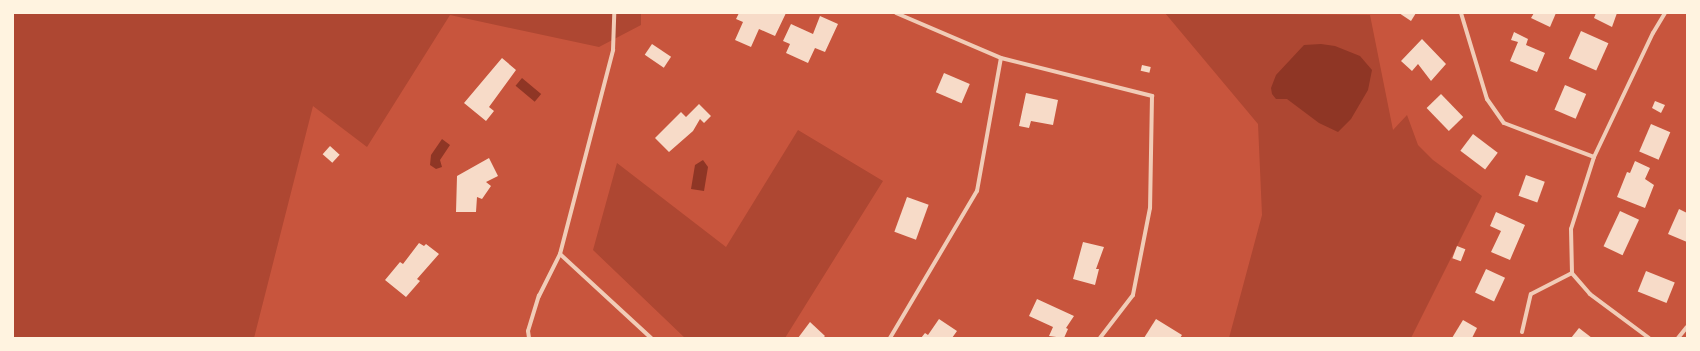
<!DOCTYPE html>
<html>
<head>
<meta charset="utf-8">
<style>
	body { margin:0 }
	#map { position:relative; width:1700px; height:351px; overflow:hidden; background:#c8553d; font-family:"Public Sans",sans-serif }
	div>[style] { position:absolute }
	.green>* { inset:0; background:#ae4732 }
	.water>* { inset:0; background:#8f3625; transform-origin:0 0 }
	.building>* { inset:0; background:#f7dbc8; transform-origin:0 0 }
	.minor>* { height:4px; margin:-2px; padding:0 2px; transform-origin:2px; border-radius:2px; background:#f1ccb7 }
	span { translate:-50% -50%; white-space:nowrap; text-align:center; line-height:1.15; -webkit-text-stroke:3px #fff3e0; paint-order:stroke }
	.frame { position:absolute; inset:0; border:14px solid #fff3e0; pointer-events:none }
</style>
</head>
<body>
<div id="map">
	<div class="green">
		<div style="clip-path:polygon(13px 13px,641px 13px,641px 25px,599px 47px,450px 15px,367px 147px,313px 106px,254px 338px,13px 338px)"></div>
		<div style="clip-path:polygon(1165px 13px,1370px 15px,1393px 130px,1407px 115px,1418px 145px,1433px 160px,1482px 196px,1411px 338px,1229px 338px,1262px 215px,1258px 124px)"></div>
		<div style="clip-path:polygon(798px 130px,883px 181px,785px 338px,685px 338px,593px 250px,617px 163px,726px 247px)"></div>
	</div>
	<div class="water">
		<div style="clip-path:polygon(1321px 44px,1335px 46px,1360px 56px,1372px 70px,1368px 90px,1351px 119px,1338px 132px,1319px 123px,1287px 99px,1276px 99px,1272px 94px,1271px 88px,1276px 75px,1304px 45px)"></div>
		<div style="left:522px;top:78px;width:25px;height:10px;rotate:40deg"></div>
		<div style="clip-path:polygon(442px 139px,450px 145px,440px 160px,442px 167px,436px 169px,430px 165px,431px 155px)"></div>
		<div style="clip-path:polygon(703px 160px,708px 167px,704px 191px,691px 189px,695px 165px)"></div>
	</div>
	<div class="building">
		<div style="clip-path:polygon(739px 13px,786px 13px,775px 36px,759px 29px,751px 47px,735px 40px,743px 22px,736px 19px)"></div>
		<div style="clip-path:polygon(1399px 13px,1416px 13px,1411px 21px)"></div>
		<div style="clip-path:polygon(1534px 13px,1556px 13px,1550px 27px,1531px 18px)"></div>
		<div style="clip-path:polygon(1596px 13px,1617px 13px,1612px 27px,1594px 18px)"></div>
		<div style="clip-path:polygon(820px 16px,838px 24px,825px 52px,815px 48px,808px 63px,786px 53px,790px 44px,783px 41px,791px 24px,813px 34px)"></div>
		<div style="left:1581px;top:31px;width:30px;height:30px;rotate:24deg"></div>
		<div style="clip-path:polygon(1514px 32px,1528px 39px,1526px 45px,1545px 53px,1537px 72px,1510px 61px,1518px 42px,1511px 40px)"></div>
		<div style="clip-path:polygon(1422px 39px,1446px 64px,1431px 81px,1418px 64px,1412px 71px,1401px 61px)"></div>
		<div style="left:652px;top:44px;width:23px;height:13px;rotate:34deg"></div>
		<div style="clip-path:polygon(502px 58px,516px 70px,489px 107px,494px 111px,486px 121px,464px 103px)"></div>
		<div style="left:1142px;top:65px;width:9px;height:6px;rotate:13deg"></div>
		<div style="left:944px;top:73px;width:28px;height:21px;rotate:23deg"></div>
		<div style="left:1565px;top:85px;width:23px;height:27px;rotate:23deg"></div>
		<div style="clip-path:polygon(1026px 93px,1058px 100px,1053px 125px,1031px 121px,1029px 128px,1019px 126px)"></div>
		<div style="left:1441px;top:94px;width:32px;height:20px;rotate:46deg"></div>
		<div style="clip-path:polygon(1655px 101px,1665px 105px,1661px 113px,1652px 108px)"></div>
		<div style="clip-path:polygon(699px 104px,711px 116px,704px 123px,700px 119px,693px 131px,669px 152px,655px 138px,681px 112px,686px 117px)"></div>
		<div style="left:1651px;top:124px;width:21px;height:30px;rotate:23deg"></div>
		<div style="left:1473px;top:134px;width:31px;height:21px;rotate:37deg"></div>
		<div style="left:330px;top:146px;width:13px;height:11px;rotate:42deg"></div>
		<div style="clip-path:polygon(489px 158px,498px 176px,486px 182px,491px 186px,482px 199px,477px 197px,476px 212px,456px 212px,457px 176px)"></div>
		<div style="clip-path:polygon(1635px 161px,1650px 168px,1645px 179px,1654px 185px,1645px 208px,1617px 197px,1627px 172px,1630px 173px)"></div>
		<div style="left:1526px;top:175px;width:20px;height:22px;rotate:20deg"></div>
		<div style="left:907px;top:197px;width:23px;height:37px;rotate:20deg"></div>
		<div style="clip-path:polygon(1679px 209px,1687px 213px,1687px 242px,1668px 234px)"></div>
		<div style="left:1620px;top:211px;width:21px;height:39px;rotate:25deg"></div>
		<div style="clip-path:polygon(1496px 212px,1525px 225px,1510px 260px,1491px 252px,1501px 231px,1490px 226px)"></div>
		<div style="clip-path:polygon(1083px 242px,1104px 247px,1096px 269px,1099px 269px,1095px 285px,1073px 279px)"></div>
		<div style="clip-path:polygon(419px 243px,424px 246px,426px 244px,439px 254px,417px 279px,420px 281px,406px 297px,385px 280px,400px 262px,403px 264px)"></div>
		<div style="left:1457px;top:246px;width:9px;height:13px;rotate:21deg"></div>
		<div style="left:1486px;top:269px;width:21px;height:26px;rotate:25deg"></div>
		<div style="left:1646px;top:271px;width:31px;height:22px;rotate:22deg"></div>
		<div style="clip-path:polygon(1037px 299px,1074px 316px,1066px 328px,1068px 329px,1064px 338px,1049px 336px,1053px 327px,1029px 316px)"></div>
		<div style="clip-path:polygon(939px 319px,957px 331px,952px 338px,921px 338px,925px 333px,928px 335px)"></div>
		<div style="clip-path:polygon(1156px 319px,1182px 335px,1180px 338px,1144px 338px)"></div>
		<div style="clip-path:polygon(1463px 320px,1477px 328px,1472px 338px,1452px 338px)"></div>
		<div style="clip-path:polygon(810px 322px,825px 336px,823px 338px,798px 338px)"></div>
		<div style="clip-path:polygon(1579px 328px,1592px 338px,1571px 338px)"></div>
	</div>
	<div class="minor">
		<div style="left:896px;top:13px;width:114px;rotate:23.2deg"></div>
		<div style="left:1001px;top:58px;width:156px;rotate:14.1deg"></div>
		<div style="left:1152px;top:96px;width:112px;rotate:91deg"></div>
		<div style="left:1150px;top:208px;width:89px;rotate:101.1deg"></div>
		<div style="left:1133px;top:295px;width:54px;rotate:127.5deg"></div>
		<div style="left:1461px;top:13px;width:90px;rotate:73.2deg"></div>
		<div style="left:1487px;top:99px;width:29px;rotate:55deg"></div>
		<div style="left:1504px;top:123px;width:96px;rotate:20.7deg"></div>
		<div style="left:560px;top:254px;width:124px;rotate:42.7deg"></div>
		<div style="left:1522px;top:332px;width:39px;rotate:-77deg"></div>
		<div style="left:1531px;top:294px;width:46px;rotate:-27.1deg"></div>
		<div style="left:529px;top:338px;width:7px;rotate:-98deg"></div>
		<div style="left:528px;top:331px;width:37px;rotate:-73deg"></div>
		<div style="left:539px;top:296px;width:47px;rotate:-63.4deg"></div>
		<div style="left:560px;top:254px;width:211px;rotate:-75.4deg"></div>
		<div style="left:613px;top:50px;width:37px;rotate:-88deg"></div>
		<div style="left:890px;top:338px;width:171px;rotate:-59.4deg"></div>
		<div style="left:977px;top:191px;width:135px;rotate:-79.8deg"></div>
		<div style="left:1649px;top:338px;width:74px;rotate:-143.3deg"></div>
		<div style="left:1590px;top:294px;width:28px;rotate:-131deg"></div>
		<div style="left:1572px;top:273px;width:44px;rotate:-91.3deg"></div>
		<div style="left:1571px;top:229px;width:76px;rotate:-72.3deg"></div>
		<div style="left:1594px;top:157px;width:137px;rotate:-64.6deg"></div>
		<div style="left:1653px;top:33px;width:23px;rotate:-59deg"></div>
		<div style="left:1678px;top:338px;width:14px;rotate:-51deg"></div>
	</div>
	<div class="frame"></div>
</div>
</body>
</html>
